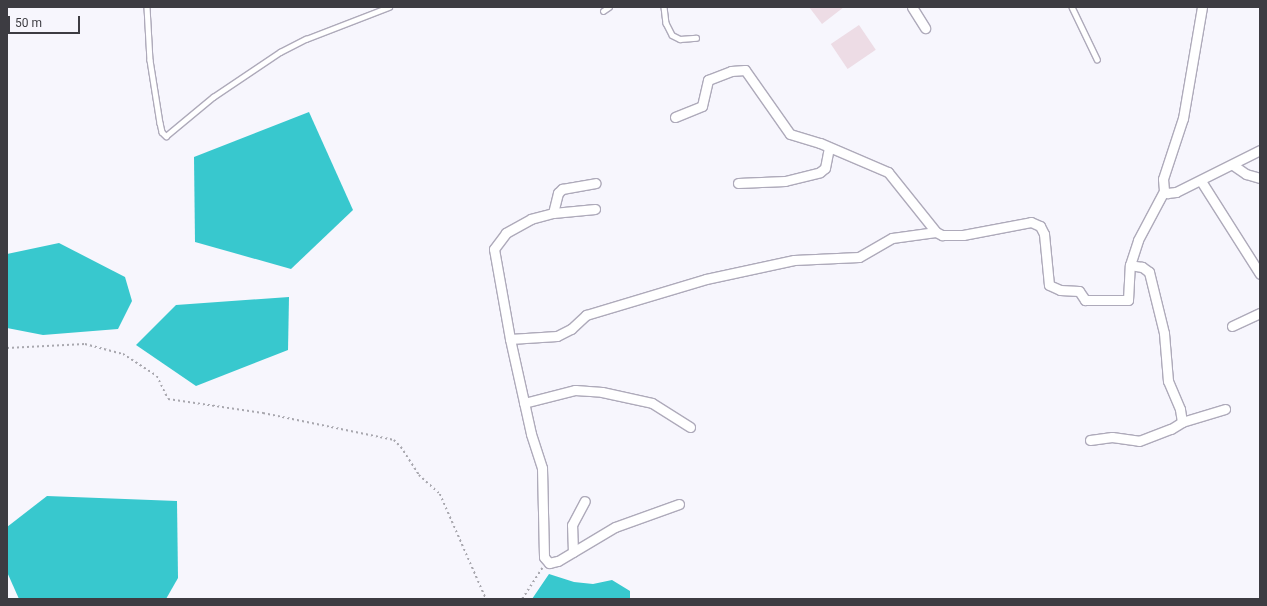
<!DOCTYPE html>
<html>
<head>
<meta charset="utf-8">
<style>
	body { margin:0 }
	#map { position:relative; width:1267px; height:606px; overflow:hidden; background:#f7f6fd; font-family:Roboto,sans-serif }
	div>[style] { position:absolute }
	.water>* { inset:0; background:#38c8ce }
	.building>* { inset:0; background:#eddce5; transform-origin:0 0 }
	.path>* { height:1.5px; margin-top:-0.75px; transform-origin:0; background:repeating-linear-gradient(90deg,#a9a8af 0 2px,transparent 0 5px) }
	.roads { filter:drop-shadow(1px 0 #aeaaba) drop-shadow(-1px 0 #aeaaba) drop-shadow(0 1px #aeaaba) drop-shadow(0 -1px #aeaaba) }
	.service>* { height:4.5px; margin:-2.25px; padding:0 2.25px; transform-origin:2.25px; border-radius:2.25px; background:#fff }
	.minor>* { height:9px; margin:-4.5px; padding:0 4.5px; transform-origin:4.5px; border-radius:4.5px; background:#fff }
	span { translate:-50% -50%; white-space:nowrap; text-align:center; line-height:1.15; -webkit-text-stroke:4px #f7f6fd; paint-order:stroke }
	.frame { position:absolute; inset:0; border:8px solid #3d3c42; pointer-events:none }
	.scale { position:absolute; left:8px; top:16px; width:72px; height:18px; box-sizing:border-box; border:2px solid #3d3c42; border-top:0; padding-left:5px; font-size:12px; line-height:14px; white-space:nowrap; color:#3d3c42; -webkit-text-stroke:3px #f7f6fd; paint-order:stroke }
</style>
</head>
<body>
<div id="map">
	<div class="water">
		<div style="clip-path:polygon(309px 112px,353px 210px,291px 269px,195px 242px,194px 157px)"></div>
		<div style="clip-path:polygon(59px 243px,125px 277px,132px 301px,118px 329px,43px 335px,7px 328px,7px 254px)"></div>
		<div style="clip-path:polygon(289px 297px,288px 350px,196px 386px,136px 345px,176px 305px)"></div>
		<div style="clip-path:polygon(47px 496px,177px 501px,178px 578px,166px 599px,19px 599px,7px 572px,7px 527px)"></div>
		<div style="clip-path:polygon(549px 574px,574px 582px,593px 584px,612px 580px,630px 591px,630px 599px,532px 599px)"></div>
	</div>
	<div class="building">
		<div style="clip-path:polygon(809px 7px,844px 7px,822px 24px)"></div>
		<div style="left:859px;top:25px;width:30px;height:34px;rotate:56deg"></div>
	</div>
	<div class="path">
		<div style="left:7px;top:348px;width:78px;rotate:-2.9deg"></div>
		<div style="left:85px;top:344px;width:39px;rotate:15deg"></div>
		<div style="left:123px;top:354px;width:40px;rotate:32.9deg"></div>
		<div style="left:157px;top:376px;width:25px;rotate:64deg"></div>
		<div style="left:168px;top:399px;width:96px;rotate:8.4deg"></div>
		<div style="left:263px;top:413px;width:134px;rotate:11.6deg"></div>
		<div style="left:394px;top:440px;width:10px;rotate:45deg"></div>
		<div style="left:401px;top:447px;width:33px;rotate:57deg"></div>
		<div style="left:419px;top:475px;width:28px;rotate:42deg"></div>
		<div style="left:440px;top:494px;width:115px;rotate:66.3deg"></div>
		<div style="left:522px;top:599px;width:37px;rotate:-57deg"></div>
	</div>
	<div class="roads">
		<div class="service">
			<div style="left:147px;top:7px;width:53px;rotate:86.8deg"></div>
			<div style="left:150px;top:60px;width:64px;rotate:81deg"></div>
			<div style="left:160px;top:123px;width:9px;rotate:77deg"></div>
			<div style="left:162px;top:132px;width:6px;rotate:45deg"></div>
			<div style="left:166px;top:136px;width:61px;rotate:-39.7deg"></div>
			<div style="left:213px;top:97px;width:81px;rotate:-33.9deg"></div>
			<div style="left:280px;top:52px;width:29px;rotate:-27deg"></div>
			<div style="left:306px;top:39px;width:89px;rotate:-21.1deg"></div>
			<div style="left:664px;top:7px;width:16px;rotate:83deg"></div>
			<div style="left:666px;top:23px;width:13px;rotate:63deg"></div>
			<div style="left:672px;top:35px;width:9px;rotate:27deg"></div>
			<div style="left:680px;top:39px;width:16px;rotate:-4deg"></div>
			<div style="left:1072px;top:7px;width:58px;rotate:64.3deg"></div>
			<div style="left:603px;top:11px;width:7px;rotate:-34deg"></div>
		</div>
		<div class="minor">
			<div style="left:912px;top:7px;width:25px;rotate:58deg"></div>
			<div style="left:1202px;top:7px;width:113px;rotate:99.7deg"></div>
			<div style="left:1183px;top:118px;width:64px;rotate:108.2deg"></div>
			<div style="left:1163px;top:179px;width:12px;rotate:85deg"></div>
			<div style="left:1164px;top:191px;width:4px;rotate:34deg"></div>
			<div style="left:1167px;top:193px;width:9px;rotate:-6deg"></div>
			<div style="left:1176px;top:192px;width:94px;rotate:-26.6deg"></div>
			<div style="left:675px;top:117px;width:29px;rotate:-22deg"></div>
			<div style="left:702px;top:106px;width:27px;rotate:-77deg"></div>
			<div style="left:708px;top:80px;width:25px;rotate:-21deg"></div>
			<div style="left:731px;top:71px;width:14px;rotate:-4deg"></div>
			<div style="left:745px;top:70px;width:78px;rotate:54.9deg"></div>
			<div style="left:790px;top:134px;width:31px;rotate:17deg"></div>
			<div style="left:820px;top:143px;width:74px;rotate:23.1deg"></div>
			<div style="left:888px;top:172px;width:77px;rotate:51.3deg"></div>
			<div style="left:936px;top:232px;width:7px;rotate:27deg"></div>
			<div style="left:942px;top:235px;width:21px"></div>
			<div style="left:963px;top:235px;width:69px;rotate:-10.8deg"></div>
			<div style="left:1031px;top:222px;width:10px;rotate:24deg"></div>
			<div style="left:1040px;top:226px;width:9px;rotate:63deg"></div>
			<div style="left:1044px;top:234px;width:51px;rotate:84.4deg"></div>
			<div style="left:1049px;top:285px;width:12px;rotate:24deg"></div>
			<div style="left:1060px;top:290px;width:19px;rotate:3deg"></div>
			<div style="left:1079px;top:291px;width:11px;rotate:56deg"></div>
			<div style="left:1085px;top:300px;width:43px"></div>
			<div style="left:1128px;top:300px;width:35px;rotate:-87deg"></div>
			<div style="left:1130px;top:265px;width:26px;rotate:-72deg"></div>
			<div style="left:1138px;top:240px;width:55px;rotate:-62deg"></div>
			<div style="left:1233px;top:165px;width:16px;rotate:35deg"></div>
			<div style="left:1246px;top:174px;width:15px;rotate:16deg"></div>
			<div style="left:1201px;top:181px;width:110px;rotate:57.6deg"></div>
			<div style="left:738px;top:183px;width:47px;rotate:-2.4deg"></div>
			<div style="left:785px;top:181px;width:36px;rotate:-14deg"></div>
			<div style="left:820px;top:172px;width:6px;rotate:-39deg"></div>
			<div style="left:825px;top:168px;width:20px;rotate:-79deg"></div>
			<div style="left:595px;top:209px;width:42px;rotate:174.6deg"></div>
			<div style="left:553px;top:213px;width:23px;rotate:165deg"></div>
			<div style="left:531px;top:219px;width:29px;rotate:151deg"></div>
			<div style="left:506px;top:233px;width:20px;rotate:127deg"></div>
			<div style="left:494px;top:249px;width:91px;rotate:79.9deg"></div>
			<div style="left:510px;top:339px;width:97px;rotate:77.5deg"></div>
			<div style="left:531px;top:434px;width:36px;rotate:72deg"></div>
			<div style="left:542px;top:468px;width:89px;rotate:88.7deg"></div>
			<div style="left:544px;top:557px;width:8px;rotate:50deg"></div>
			<div style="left:549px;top:563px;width:9px;rotate:-13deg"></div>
			<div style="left:558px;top:561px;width:66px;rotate:-30.8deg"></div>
			<div style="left:615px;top:527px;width:68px;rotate:-19.8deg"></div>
			<div style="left:553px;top:213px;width:21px;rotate:-76deg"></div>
			<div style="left:558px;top:193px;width:6px;rotate:-45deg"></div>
			<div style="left:562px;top:189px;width:34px;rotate:-10deg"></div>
			<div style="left:1232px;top:326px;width:31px;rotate:-25deg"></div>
			<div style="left:510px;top:339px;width:47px;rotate:-3.7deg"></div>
			<div style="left:557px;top:336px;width:16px;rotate:-27deg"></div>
			<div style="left:571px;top:329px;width:21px;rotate:-43deg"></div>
			<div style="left:586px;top:315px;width:125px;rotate:-16.7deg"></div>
			<div style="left:706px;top:279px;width:90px;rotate:-12.2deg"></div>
			<div style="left:794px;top:260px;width:65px;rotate:-2.6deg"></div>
			<div style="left:859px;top:257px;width:38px;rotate:-30deg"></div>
			<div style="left:892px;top:238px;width:44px;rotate:-7.8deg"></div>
			<div style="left:524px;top:403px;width:53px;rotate:-14.3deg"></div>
			<div style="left:575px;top:390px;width:27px;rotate:4deg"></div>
			<div style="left:602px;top:392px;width:51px;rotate:12.4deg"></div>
			<div style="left:652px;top:403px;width:45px;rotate:32.3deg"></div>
			<div style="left:1182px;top:422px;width:45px;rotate:-16.8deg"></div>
			<div style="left:1090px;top:440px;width:22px;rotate:-8deg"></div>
			<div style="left:1112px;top:437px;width:27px;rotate:8deg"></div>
			<div style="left:1139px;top:441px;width:34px;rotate:-21deg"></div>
			<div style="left:1171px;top:429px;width:13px;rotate:-32deg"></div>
			<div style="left:1182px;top:422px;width:13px;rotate:-99deg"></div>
			<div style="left:1180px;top:409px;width:30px;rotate:-113deg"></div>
			<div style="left:1168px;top:381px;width:48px;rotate:-94.8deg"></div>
			<div style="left:1164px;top:333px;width:63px;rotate:-103.8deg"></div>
			<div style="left:1149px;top:272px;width:9px;rotate:-144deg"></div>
			<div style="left:1142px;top:267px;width:12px;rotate:-171deg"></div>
			<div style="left:573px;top:552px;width:27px;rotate:-92deg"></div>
			<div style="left:572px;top:525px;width:27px;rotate:-62deg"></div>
		</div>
	</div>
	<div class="frame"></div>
	<div class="scale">50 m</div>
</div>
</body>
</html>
